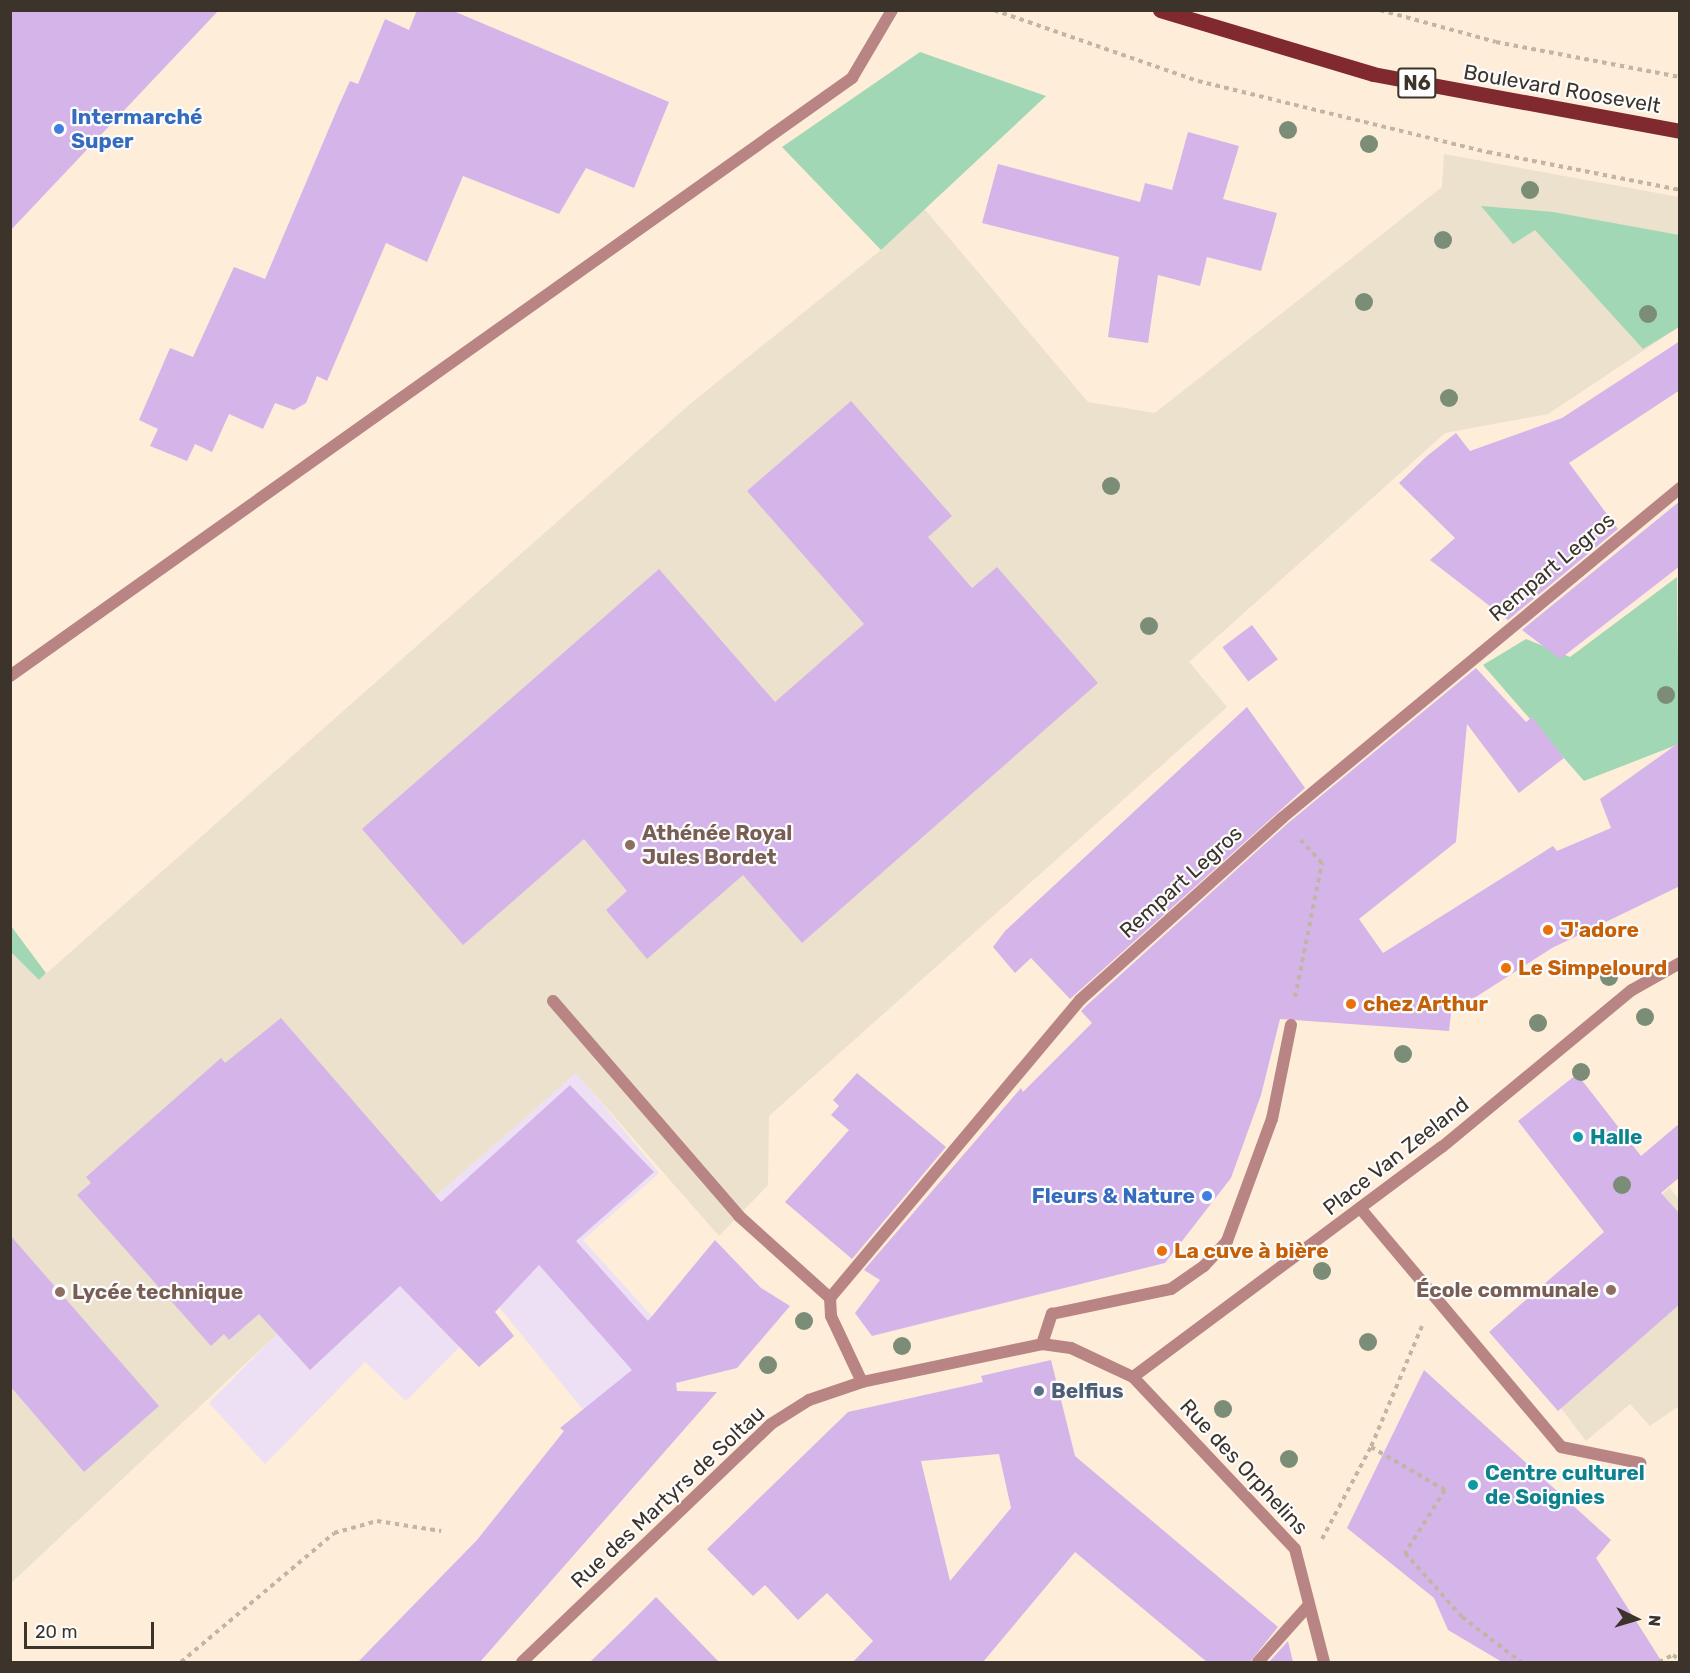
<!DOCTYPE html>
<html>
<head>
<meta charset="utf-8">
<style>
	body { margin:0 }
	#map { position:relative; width:1690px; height:1673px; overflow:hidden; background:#fdedd9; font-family:Rubik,sans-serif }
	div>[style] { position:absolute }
	.industrial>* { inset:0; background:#ede0f4 }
	.education>* { inset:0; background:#ebe1cd }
	.green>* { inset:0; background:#a2d7b5 }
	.building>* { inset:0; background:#d5b5e9; transform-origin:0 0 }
	.path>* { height:4px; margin-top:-2px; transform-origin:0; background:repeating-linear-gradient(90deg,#c2b5a4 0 4.5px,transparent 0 9px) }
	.service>* { height:12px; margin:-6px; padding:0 6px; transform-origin:6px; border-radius:6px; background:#b88584 }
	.pedestrian>* { height:12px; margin:-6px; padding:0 6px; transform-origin:6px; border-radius:6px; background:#b88584 }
	.minor>* { height:12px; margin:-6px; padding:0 6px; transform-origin:6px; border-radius:6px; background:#b88584 }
	.primary>* { height:15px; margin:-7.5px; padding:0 7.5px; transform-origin:7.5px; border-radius:7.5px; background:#80292f }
	.trees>* { width:18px; height:18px; margin:-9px; border-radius:50%; background:#7b8d77 }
	.dots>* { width:16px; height:16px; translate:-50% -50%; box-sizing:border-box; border:3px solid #fdfdfd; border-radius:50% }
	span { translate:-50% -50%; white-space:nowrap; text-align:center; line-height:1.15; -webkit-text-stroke:4.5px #fdfdfd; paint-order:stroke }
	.shield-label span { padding:2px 4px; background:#fdfdfd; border:2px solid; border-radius:4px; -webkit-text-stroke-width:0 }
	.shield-label { font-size:20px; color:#3c342b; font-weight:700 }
	.street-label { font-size:21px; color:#3c342b }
	.shop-label { font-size:21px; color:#366cbe; font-weight:700 }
	.left { translate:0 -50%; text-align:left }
	.right { translate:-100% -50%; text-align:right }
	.education-label { font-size:21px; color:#785e54; font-weight:700 }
	.food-label { font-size:21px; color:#c56008; font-weight:700 }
	.culture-label { font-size:21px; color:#0d838f; font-weight:700 }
	.service-label { font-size:21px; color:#4e5e75; font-weight:700 }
	.frame { position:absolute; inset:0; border:12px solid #3c342b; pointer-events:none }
	.north { position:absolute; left:1606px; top:1589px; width:60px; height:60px; -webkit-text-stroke:4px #fdfdfd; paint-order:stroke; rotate:95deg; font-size:16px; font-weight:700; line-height:24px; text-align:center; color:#3c342b }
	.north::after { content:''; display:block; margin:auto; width:21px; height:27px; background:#3c342b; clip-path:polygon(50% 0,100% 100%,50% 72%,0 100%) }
	.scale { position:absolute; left:24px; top:1622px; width:130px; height:27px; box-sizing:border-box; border:3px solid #3c342b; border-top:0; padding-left:8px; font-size:18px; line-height:21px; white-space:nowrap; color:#3c342b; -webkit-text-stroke:4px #fdfdfd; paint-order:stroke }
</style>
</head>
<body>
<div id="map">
	<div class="industrial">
		<div style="clip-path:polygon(576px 1072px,659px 1173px,583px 1240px,675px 1342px,588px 1416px,499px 1307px,406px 1401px,365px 1362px,265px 1464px,209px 1403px,275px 1336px)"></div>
	</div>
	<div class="education">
		<div style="clip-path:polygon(1444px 154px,1679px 197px,1679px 327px,1548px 414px,1445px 433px,1189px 662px,1227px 707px,769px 1116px,768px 1185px,719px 1236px,576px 1073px,275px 1336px,11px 1583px,11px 952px,39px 980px,695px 400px,881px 250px,922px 206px,1088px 402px,1155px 413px,1442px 187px)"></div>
		<div style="clip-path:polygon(1670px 1188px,1679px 1199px,1679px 1406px,1650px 1426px,1630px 1404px,1586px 1441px,1561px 1408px,1603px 1239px)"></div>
	</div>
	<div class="green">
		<div style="clip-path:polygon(920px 52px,1046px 96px,881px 250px,782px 147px)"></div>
		<div style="clip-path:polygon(1481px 206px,1553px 212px,1679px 235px,1679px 327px,1643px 349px,1535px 230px,1513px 244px)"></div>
		<div style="clip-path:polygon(1677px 577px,1679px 744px,1584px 781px,1483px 665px,1526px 639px,1570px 657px)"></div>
		<div style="clip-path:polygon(11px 926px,46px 973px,39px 980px,11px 952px)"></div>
	</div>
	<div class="building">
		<div style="clip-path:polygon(10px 10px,219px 10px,10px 231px)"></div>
		<div style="clip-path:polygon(417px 10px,451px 10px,669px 102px,634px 188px,586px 168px,559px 214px,463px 176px,427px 262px,386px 243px,327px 381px,317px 376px,306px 403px,294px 410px,275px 403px,263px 429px,229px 414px,212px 452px,195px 444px,187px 461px,150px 446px,158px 429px,139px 420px,170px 348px,193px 357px,234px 267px,265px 279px,339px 105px,350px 81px,358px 84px,385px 19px,409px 30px)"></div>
		<div style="clip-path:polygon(1188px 132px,1239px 146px,1223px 199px,1277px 213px,1261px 271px,1207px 257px,1200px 286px,1158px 275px,1148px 343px,1108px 337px,1119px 257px,982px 223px,998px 164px,1140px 202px,1145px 183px,1172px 190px)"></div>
		<div style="clip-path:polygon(1680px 341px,1680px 390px,1569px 463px,1618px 529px,1508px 620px,1430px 560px,1455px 538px,1399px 483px,1427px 456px,1456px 433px,1470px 451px,1562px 418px)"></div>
		<div style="clip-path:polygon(851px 401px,952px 516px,928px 537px,972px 588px,997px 567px,1098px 683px,802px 943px,743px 875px,647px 959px,606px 910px,627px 891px,584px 839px,463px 945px,362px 829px,659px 569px,775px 702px,864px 624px,747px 491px)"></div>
		<div style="clip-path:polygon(1680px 501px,1680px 566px,1560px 659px,1522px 630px)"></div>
		<div style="left:1252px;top:625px;width:43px;height:37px;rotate:53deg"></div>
		<div style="clip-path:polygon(1476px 668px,1526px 722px,1532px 717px,1564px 758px,1519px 793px,1467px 724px,1456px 842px,1359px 919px,1383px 953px,1553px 846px,1557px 851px,1611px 828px,1600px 799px,1680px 742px,1680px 886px,1552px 948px,1451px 1013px,1449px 1031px,1280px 1019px,1261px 1095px,1231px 1178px,1165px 1263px,872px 1336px,855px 1313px,880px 1280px,864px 1270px,1021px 1088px,1023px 1092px,1092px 1023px,1081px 1011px,1086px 1006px,1287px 824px)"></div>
		<div style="clip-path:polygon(1247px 707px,1305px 788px,1070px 999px,1031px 958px,1015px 973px,993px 947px,1005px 931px)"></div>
		<div style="clip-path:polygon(281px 1018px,441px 1202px,570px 1085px,654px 1172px,576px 1241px,648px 1321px,715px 1240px,761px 1288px,790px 1306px,737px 1368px,676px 1383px,677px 1391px,717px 1392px,480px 1662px,358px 1662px,477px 1540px,564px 1431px,560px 1428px,632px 1370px,539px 1265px,495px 1312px,514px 1336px,479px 1367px,400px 1286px,310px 1370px,259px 1314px,229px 1340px,224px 1334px,211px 1346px,77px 1195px,91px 1183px,86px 1177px,221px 1058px,225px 1063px)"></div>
		<div style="clip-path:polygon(857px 1073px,946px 1147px,852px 1259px,785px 1202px,849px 1130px,831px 1115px,839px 1106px,833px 1100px)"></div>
		<div style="clip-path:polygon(1577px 1074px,1641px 1156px,1680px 1123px,1680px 1177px,1661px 1193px,1680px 1214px,1680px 1304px,1558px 1411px,1489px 1332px,1604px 1232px,1518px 1121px)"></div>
		<div style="clip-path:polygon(10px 1235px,159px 1406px,84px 1472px,10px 1386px)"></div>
		<div style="clip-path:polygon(evenodd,1051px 1360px,1075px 1456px,1278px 1627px,1250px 1662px,1207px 1662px,1075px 1552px,983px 1662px,853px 1662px,873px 1641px,827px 1593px,798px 1620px,765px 1585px,753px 1596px,707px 1549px,848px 1412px,983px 1382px,981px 1376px,1051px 1360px,999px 1454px,1011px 1508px,950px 1581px,921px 1461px,999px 1454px)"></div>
		<div style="clip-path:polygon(1424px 1370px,1611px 1540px,1596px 1558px,1662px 1662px,1502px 1662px,1448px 1630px,1434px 1598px,1347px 1528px)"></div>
		<div style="clip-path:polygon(656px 1597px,719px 1662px,590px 1662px,624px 1629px)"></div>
		<div style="clip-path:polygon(1288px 1641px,1293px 1662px,1269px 1662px)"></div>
	</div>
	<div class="path">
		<div style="left:994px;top:10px;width:216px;rotate:19.2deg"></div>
		<div style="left:1198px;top:81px;width:299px;rotate:13.8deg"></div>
		<div style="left:1488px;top:152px;width:196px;rotate:11.2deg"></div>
		<div style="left:1380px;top:10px;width:120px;rotate:15.4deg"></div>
		<div style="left:1496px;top:42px;width:187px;rotate:10.8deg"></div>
		<div style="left:1295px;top:997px;width:137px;rotate:-78.6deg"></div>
		<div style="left:1322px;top:863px;width:33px;rotate:-133deg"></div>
		<div style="left:1422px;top:1326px;width:131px;rotate:112.9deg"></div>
		<div style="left:1371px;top:1447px;width:86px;rotate:30.2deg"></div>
		<div style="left:1445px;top:1490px;width:75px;rotate:122.4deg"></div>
		<div style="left:1405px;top:1553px;width:86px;rotate:48.3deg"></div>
		<div style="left:1462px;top:1617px;width:74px;rotate:37.3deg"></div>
		<div style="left:1322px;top:1539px;width:104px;rotate:-62deg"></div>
		<div style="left:181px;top:1662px;width:200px;rotate:-40.1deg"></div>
		<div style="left:334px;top:1533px;width:45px;rotate:-15.6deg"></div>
		<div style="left:377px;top:1521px;width:65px;rotate:8.9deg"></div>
		<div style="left:1659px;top:1662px;width:16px;rotate:-27deg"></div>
		<div style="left:1673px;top:1655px;width:9px;rotate:36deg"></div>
	</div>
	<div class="service">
		<div style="left:10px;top:676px;width:1033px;rotate:-35.38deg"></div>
		<div style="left:852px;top:78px;width:79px;rotate:-59.5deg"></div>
		<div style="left:553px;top:1001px;width:284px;rotate:49.1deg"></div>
		<div style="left:739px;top:1216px;width:122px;rotate:42deg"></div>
		<div style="left:1360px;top:1208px;width:312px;rotate:49.9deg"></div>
		<div style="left:1561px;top:1447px;width:81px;rotate:11.4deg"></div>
		<div style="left:1258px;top:1662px;width:76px;rotate:-48.2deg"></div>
	</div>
	<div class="pedestrian">
		<div style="left:1042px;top:1344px;width:32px;rotate:-72deg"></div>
		<div style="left:1052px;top:1314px;width:122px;rotate:-11.9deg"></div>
		<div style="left:1171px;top:1289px;width:40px;rotate:-34.9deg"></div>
		<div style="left:1204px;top:1266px;width:34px;rotate:-47deg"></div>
		<div style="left:1227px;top:1241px;width:130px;rotate:-69.8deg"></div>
		<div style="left:1272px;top:1119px;width:96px;rotate:-78.6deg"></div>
	</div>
	<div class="minor">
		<div style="left:1133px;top:1377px;width:385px;rotate:-36.7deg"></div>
		<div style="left:1442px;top:1147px;width:246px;rotate:-39.6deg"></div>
		<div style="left:1632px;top:990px;width:55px;rotate:-29.4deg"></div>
		<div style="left:862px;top:1382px;width:73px;rotate:-115.2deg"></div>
		<div style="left:831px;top:1316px;width:18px;rotate:-93deg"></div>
		<div style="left:830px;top:1298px;width:389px;rotate:-50deg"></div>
		<div style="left:1080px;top:1000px;width:272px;rotate:-42deg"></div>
		<div style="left:1282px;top:818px;width:517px;rotate:-39.66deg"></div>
		<div style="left:522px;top:1662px;width:344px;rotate:-43.7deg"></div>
		<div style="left:771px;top:1424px;width:45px;rotate:-32.3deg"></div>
		<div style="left:809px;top:1400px;width:56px;rotate:-18.8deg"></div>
		<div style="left:862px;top:1382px;width:184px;rotate:-11.9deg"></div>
		<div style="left:1042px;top:1344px;width:29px;rotate:8deg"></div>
		<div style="left:1071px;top:1348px;width:68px;rotate:25.1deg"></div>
		<div style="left:1133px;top:1377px;width:236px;rotate:46.7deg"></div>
		<div style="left:1295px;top:1549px;width:117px;rotate:75.6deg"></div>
	</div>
	<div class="primary">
		<div style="left:1160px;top:10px;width:222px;rotate:16.7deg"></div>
		<div style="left:1373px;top:74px;width:312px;rotate:10.5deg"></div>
	</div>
	<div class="trees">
		<div style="left:1288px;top:130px"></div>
		<div style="left:1369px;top:144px"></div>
		<div style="left:1530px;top:190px"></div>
		<div style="left:1443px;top:240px"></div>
		<div style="left:1364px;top:302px"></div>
		<div style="left:1648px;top:314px"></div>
		<div style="left:1449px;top:398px"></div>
		<div style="left:1111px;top:486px"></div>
		<div style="left:1149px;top:626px"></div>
		<div style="left:1666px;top:695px"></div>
		<div style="left:1609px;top:977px"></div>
		<div style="left:1645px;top:1017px"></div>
		<div style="left:1538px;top:1023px"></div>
		<div style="left:1403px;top:1054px"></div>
		<div style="left:1581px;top:1072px"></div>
		<div style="left:1622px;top:1185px"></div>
		<div style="left:1322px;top:1271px"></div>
		<div style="left:804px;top:1321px"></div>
		<div style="left:1368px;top:1342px"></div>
		<div style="left:902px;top:1346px"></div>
		<div style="left:768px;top:1365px"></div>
		<div style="left:1223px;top:1409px"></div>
		<div style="left:1289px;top:1459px"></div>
	</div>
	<div class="dots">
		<div style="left:59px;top:129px;background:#3f7fe0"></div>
		<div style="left:630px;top:845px;background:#8d6e63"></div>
		<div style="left:1548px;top:930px;background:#e8710a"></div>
		<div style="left:1506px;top:968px;background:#e8710a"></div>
		<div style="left:1351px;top:1004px;background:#e8710a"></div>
		<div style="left:1578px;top:1137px;background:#0f9aa8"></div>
		<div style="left:1207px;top:1196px;background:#3f7fe0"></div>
		<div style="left:1162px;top:1251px;background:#e8710a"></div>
		<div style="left:1611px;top:1290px;background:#8d6e63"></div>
		<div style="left:60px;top:1292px;background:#8d6e63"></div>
		<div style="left:1039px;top:1391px;background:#5c6f8a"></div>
		<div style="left:1473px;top:1485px;background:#0f9aa8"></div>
	</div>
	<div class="shield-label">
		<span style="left:1417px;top:83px">N6</span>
	</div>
	<div class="street-label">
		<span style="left:1562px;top:89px;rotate:10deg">Boulevard Roosevelt</span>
		<span style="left:1552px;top:567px;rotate:-40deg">Rempart Legros</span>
		<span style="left:1181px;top:882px;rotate:-42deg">Rempart Legros</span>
		<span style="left:1396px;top:1156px;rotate:-38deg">Place Van Zeeland</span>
		<span style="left:1244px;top:1467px;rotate:47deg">Rue des Orphelins</span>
		<span style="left:668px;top:1497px;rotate:-43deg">Rue des Martyrs de Soltau</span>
	</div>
	<div class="shop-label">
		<span class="left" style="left:71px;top:129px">Intermarché<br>Super</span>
		<span class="right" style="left:1195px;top:1196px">Fleurs &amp; Nature</span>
	</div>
	<div class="education-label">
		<span class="left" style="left:642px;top:845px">Athénée Royal<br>Jules Bordet</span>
		<span class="right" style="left:1599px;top:1290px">École communale</span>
		<span class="left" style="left:72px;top:1292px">Lycée technique</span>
	</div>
	<div class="food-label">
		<span class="left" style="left:1560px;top:930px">J'adore</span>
		<span class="left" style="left:1518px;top:968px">Le Simpelourd</span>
		<span class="left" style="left:1363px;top:1004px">chez Arthur</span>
		<span class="left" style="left:1174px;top:1251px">La cuve à bière</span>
	</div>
	<div class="culture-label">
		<span class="left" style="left:1590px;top:1137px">Halle</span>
		<span class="left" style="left:1485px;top:1485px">Centre culturel<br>de Soignies</span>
	</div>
	<div class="service-label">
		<span class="left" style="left:1051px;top:1391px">Belfius</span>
	</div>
	<div class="frame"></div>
	<div class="north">N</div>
	<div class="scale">20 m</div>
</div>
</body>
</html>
